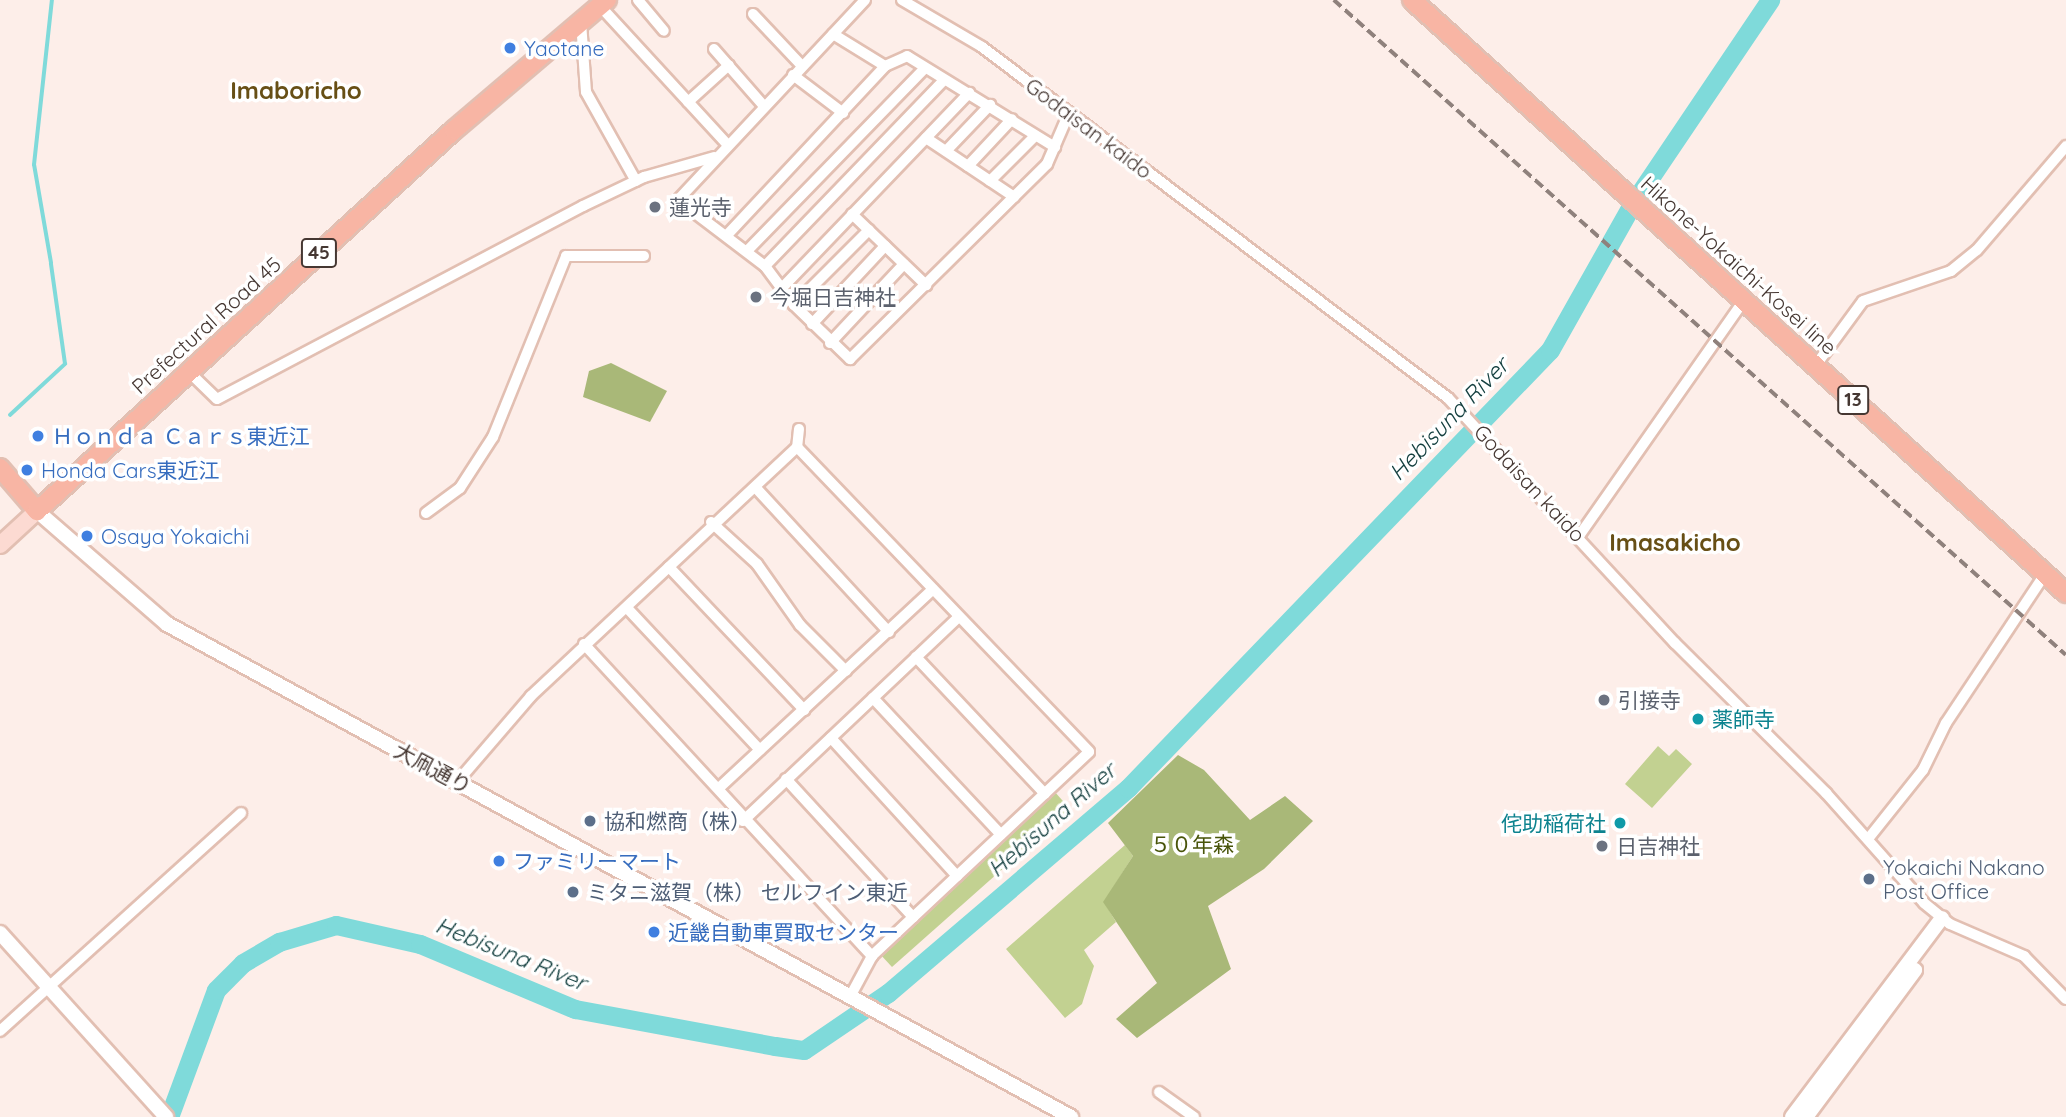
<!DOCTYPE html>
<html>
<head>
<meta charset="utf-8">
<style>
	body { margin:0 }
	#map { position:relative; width:2066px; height:1117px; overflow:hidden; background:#fdeee9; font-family:Quicksand,"Noto Sans JP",sans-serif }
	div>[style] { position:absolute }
	.green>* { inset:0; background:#c2d191 }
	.forest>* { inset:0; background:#a9b878 }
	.stream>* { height:3.5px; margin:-1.75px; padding:0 1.75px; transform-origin:1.75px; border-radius:1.75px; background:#7fdada }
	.river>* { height:19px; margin:-9.5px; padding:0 9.5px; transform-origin:9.5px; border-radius:9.5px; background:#7fdada }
	.roads { filter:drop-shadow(2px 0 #e2bfb2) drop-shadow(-2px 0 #e2bfb2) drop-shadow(0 2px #e2bfb2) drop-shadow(0 -2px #e2bfb2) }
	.minor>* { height:10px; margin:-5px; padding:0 5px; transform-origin:5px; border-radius:5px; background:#fff }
	.tertiary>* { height:14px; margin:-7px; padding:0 7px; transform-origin:7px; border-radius:7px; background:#fff }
	.secondary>* { height:16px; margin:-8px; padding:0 8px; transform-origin:8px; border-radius:8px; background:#fcdad2 }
	.primary>* { height:18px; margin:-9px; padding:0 9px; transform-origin:9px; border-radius:9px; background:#f8b5a4 }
	.rail>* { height:3.5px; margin-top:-1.75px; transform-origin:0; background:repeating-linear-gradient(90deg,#8f817c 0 10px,transparent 0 15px) }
	.dots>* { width:19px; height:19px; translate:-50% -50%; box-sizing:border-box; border:4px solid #fff; border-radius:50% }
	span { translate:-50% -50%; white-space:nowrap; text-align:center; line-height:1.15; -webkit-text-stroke:7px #fff; paint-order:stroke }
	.shield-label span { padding:2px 5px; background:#fff; border:2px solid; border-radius:5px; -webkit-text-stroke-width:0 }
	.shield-label { font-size:19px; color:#453732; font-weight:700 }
	.shop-label { font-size:21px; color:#366cbe }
	.left { translate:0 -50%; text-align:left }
	.street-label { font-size:21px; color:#453732 }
	.worship-label { font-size:21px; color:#5b616d }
	.culture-label { font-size:21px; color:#0d838f }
	.right { translate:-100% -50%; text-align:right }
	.service-label { font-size:21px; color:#4e5e75 }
	.park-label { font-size:21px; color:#49550b }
	.water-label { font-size:23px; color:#154040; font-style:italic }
	.quarter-label { font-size:24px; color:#674f15; font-weight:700 }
</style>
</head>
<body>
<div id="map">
	<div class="green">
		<div style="clip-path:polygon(1658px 746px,1669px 756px,1676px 749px,1692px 764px,1652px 808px,1625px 784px)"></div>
		<div style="clip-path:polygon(1054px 791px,1070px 809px,892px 967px,879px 953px)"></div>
		<div style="clip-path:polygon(1125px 845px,1133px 856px,1104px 902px,1116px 922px,1084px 950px,1094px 966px,1082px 1004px,1065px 1018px,1006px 949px)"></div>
	</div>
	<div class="forest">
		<div style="clip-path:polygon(611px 363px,667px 391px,650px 422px,583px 397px,589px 371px)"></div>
		<div style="clip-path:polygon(1178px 755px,1204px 770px,1250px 820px,1285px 796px,1313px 821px,1264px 869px,1208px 906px,1231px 969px,1137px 1038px,1116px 1019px,1157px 983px,1103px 902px,1133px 856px,1108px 823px)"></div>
	</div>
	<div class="stream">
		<div style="left:51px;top:263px;width:99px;rotate:-99.8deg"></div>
		<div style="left:34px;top:165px;width:166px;rotate:-83.8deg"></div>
		<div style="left:10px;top:415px;width:75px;rotate:-42.8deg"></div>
		<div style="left:65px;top:364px;width:101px;rotate:-98deg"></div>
	</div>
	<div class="river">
		<div style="left:169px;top:1117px;width:135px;rotate:-69.7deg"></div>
		<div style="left:216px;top:990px;width:38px;rotate:-45deg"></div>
		<div style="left:243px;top:963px;width:42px;rotate:-30.3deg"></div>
		<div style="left:279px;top:942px;width:59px;rotate:-16.6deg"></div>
		<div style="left:336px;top:925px;width:86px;rotate:12.7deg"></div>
		<div style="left:420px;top:944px;width:168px;rotate:22.8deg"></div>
		<div style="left:575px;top:1009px;width:203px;rotate:10.5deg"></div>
		<div style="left:775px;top:1046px;width:29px;rotate:8deg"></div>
		<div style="left:804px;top:1050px;width:102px;rotate:-34.2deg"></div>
		<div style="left:888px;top:993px;width:316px;rotate:-40.5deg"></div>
		<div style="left:1128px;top:788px;width:608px;rotate:-46.07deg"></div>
		<div style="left:1550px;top:350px;width:165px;rotate:-60.6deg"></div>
		<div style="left:1631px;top:206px;width:249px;rotate:-56deg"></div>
	</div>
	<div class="roads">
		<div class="minor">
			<div style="left:638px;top:0;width:40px;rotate:50deg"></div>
			<div style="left:865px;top:0;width:274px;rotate:133.1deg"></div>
			<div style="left:678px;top:200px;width:109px;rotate:37.2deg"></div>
			<div style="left:765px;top:266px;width:49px;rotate:53.4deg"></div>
			<div style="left:794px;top:305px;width:78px;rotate:44deg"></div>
			<div style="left:850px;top:359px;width:277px;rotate:-44.7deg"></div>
			<div style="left:1047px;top:164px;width:56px;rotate:-66.7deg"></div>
			<div style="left:902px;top:0;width:93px;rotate:30.4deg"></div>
			<div style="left:982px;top:47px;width:583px;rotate:36.99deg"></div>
			<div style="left:1448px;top:398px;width:334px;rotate:47.2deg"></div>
			<div style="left:1675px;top:643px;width:213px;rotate:44.8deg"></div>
			<div style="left:1826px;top:793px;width:147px;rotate:48.3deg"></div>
			<div style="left:1924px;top:903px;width:33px;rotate:39deg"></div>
			<div style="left:1950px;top:924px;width:81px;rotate:23.4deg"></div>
			<div style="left:2024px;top:956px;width:60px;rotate:45.7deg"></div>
			<div style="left:600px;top:6px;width:188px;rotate:47.4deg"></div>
			<div style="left:753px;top:14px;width:71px;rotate:46.7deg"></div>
			<div style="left:581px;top:22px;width:70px;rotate:85.9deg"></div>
			<div style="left:586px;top:92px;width:102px;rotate:60.7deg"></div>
			<div style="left:833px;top:34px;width:61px;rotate:31.6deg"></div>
			<div style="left:885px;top:66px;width:24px;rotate:-24deg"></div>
			<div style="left:907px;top:56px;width:174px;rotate:31.6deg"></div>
			<div style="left:714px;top:49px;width:74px;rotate:48.8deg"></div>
			<div style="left:793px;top:75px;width:63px;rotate:37.2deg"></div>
			<div style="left:688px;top:102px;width:55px;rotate:-42.1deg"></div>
			<div style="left:926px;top:138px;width:106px;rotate:33.8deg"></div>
			<div style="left:946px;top:151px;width:64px;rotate:-46.3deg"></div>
			<div style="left:968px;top:166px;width:64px;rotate:-46.9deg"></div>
			<div style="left:990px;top:181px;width:64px;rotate:-45deg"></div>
			<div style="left:852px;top:214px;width:103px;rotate:43.8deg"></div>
			<div style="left:728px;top:234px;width:230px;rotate:-46.9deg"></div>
			<div style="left:747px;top:251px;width:255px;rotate:-45.8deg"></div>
			<div style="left:765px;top:266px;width:258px;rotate:-46.1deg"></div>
			<div style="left:781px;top:289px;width:272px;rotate:-46.2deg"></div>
			<div style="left:794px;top:305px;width:106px;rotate:-45deg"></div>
			<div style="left:812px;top:324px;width:107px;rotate:-46.9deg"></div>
			<div style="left:830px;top:343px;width:108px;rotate:-46.9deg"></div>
			<div style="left:1816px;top:365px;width:79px;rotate:-53.7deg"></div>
			<div style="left:1863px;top:301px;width:93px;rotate:-18.8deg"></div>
			<div style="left:1951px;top:271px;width:33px;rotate:-39deg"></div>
			<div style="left:1977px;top:250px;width:137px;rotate:-49.4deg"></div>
			<div style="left:188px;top:371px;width:40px;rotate:44deg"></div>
			<div style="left:217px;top:399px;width:414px;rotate:-27.8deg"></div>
			<div style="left:583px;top:206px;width:68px;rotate:-25.4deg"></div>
			<div style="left:644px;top:177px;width:73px;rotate:-15.9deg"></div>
			<div style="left:799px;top:429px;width:18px;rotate:96deg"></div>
			<div style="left:797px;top:447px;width:422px;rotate:46.2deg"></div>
			<div style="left:1089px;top:752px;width:298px;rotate:136.8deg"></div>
			<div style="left:872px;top:956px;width:44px;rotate:118.3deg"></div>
			<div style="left:756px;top:488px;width:196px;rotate:47.3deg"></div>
			<div style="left:426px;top:513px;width:42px;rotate:-36.3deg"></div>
			<div style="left:460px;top:488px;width:61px;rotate:-57.1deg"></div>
			<div style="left:493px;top:437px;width:195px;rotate:-68deg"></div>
			<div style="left:566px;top:256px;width:78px"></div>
			<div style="left:711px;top:522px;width:62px;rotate:42.4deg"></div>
			<div style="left:757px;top:564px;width:75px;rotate:54.8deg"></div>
			<div style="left:800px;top:625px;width:65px;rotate:45deg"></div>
			<div style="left:1579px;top:536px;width:286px;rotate:-55deg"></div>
			<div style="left:669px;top:567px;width:197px;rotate:46.6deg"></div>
			<div style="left:628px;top:609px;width:193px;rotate:46.9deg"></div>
			<div style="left:584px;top:644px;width:425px;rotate:47.3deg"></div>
			<div style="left:916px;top:657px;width:188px;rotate:46.7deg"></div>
			<div style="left:873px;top:698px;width:187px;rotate:46.9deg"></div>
			<div style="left:831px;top:738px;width:187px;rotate:47.6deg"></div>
			<div style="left:786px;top:779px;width:188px;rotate:47.4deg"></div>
			<div style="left:458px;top:781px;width:112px;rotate:-49.3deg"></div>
			<div style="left:531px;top:696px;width:364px;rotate:-43.1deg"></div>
			<div style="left:719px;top:788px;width:292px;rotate:-42.9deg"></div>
			<div style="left:743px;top:821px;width:297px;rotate:-43.4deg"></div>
			<div style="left:1868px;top:839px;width:88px;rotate:-51.4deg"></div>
			<div style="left:1923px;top:770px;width:52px;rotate:-63.9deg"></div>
			<div style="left:1946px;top:723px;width:179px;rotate:-56.4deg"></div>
			<div style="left:0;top:1031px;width:325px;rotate:-42.1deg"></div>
			<div style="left:1159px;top:1092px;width:43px;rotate:35.5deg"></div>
		</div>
		<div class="tertiary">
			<div style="left:37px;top:511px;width:172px;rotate:41deg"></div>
			<div style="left:167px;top:624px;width:1030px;rotate:28.61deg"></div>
			<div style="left:0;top:933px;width:248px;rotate:47.9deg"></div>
			<div style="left:1792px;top:1117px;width:249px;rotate:-53deg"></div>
			<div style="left:1806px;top:1117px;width:183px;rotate:-53.4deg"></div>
		</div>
		<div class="secondary">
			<div style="left:0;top:545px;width:50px;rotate:-42.6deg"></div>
		</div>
		<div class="primary">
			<div style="left:1412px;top:0;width:883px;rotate:42.2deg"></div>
			<div style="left:0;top:468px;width:57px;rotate:49.3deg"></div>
			<div style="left:37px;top:511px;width:565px;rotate:-42.42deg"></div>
			<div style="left:454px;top:130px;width:201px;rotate:-40.4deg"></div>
		</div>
	</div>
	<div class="rail">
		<div style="left:1334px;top:0;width:982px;rotate:41.82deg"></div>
	</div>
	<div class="dots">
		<div style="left:510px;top:48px;background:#3f7fe0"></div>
		<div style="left:655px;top:207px;background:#6b7280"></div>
		<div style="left:756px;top:297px;background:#6b7280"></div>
		<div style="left:38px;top:436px;background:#3f7fe0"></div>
		<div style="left:27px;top:470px;background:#3f7fe0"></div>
		<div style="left:87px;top:536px;background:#3f7fe0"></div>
		<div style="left:1604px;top:700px;background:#6b7280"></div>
		<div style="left:1698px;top:719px;background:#0f9aa8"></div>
		<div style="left:590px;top:821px;background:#5c6f8a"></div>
		<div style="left:1620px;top:823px;background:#0f9aa8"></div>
		<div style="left:1602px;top:846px;background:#6b7280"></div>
		<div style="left:499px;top:861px;background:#3f7fe0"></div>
		<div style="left:1869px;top:879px;background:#5c6f8a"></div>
		<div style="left:573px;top:892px;background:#5c6f8a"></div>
		<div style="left:654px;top:932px;background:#3f7fe0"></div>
	</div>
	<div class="shield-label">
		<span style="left:319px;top:253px">45</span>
		<span style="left:1853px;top:400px">13</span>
	</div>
	<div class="shop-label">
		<span class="left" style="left:524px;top:48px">Yaotane</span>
		<span class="left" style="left:52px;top:436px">Ｈｏｎｄａ Ｃａｒｓ東近江</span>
		<span class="left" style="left:41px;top:470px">Honda Cars東近江</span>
		<span class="left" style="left:101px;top:536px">Osaya Yokaichi</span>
		<span class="left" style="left:513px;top:861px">ファミリーマート</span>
		<span class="left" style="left:668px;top:932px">近畿自動車買取センター</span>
	</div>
	<div class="street-label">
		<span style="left:1089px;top:128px;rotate:37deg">Godaisan kaido</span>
		<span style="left:1739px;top:265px;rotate:42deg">Hikone-Yokaichi-Kosei line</span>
		<span style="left:206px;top:325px;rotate:-42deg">Prefectural Road 45</span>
		<span style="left:1530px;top:483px;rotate:47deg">Godaisan kaido</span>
		<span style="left:433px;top:768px;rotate:28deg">大凧通り</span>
	</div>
	<div class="worship-label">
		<span class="left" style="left:669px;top:207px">蓮光寺</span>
		<span class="left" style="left:770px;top:297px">今堀日吉神社</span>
		<span class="left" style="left:1618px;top:700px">引接寺</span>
		<span class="left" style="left:1616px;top:846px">日吉神社</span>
	</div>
	<div class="culture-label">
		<span class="left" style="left:1712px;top:719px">薬師寺</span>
		<span class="right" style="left:1606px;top:823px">侘助稲荷社</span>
	</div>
	<div class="service-label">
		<span class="left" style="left:604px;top:821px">協和燃商（株）</span>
		<span class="left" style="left:1883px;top:879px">Yokaichi Nakano<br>Post Office</span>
		<span class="left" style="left:587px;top:892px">ミタニ滋賀（株） セルフイン東近</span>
	</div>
	<div class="park-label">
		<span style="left:1192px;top:844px">５０年森</span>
	</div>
	<div class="water-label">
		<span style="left:1449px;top:419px;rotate:-46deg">Hebisuna River</span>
		<span style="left:1052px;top:820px;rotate:-41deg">Hebisuna River</span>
		<span style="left:511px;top:954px;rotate:22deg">Hebisuna River</span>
	</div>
	<div class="quarter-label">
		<span style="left:296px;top:91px">Imaboricho</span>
		<span style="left:1675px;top:543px">Imasakicho</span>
	</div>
</div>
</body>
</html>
